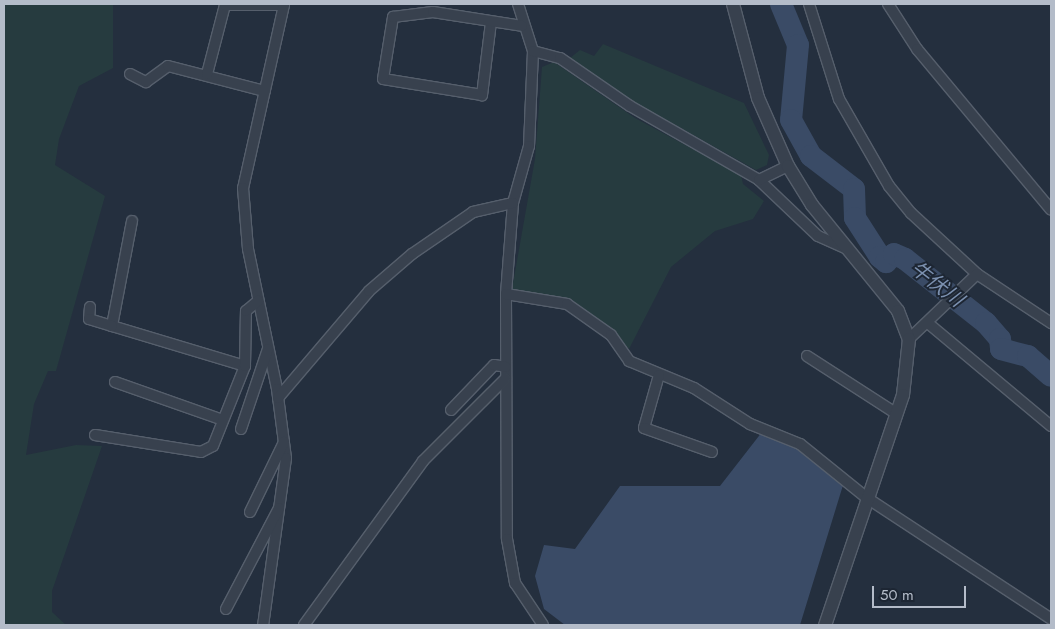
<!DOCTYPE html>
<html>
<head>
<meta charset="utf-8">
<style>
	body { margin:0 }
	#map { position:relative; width:1055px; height:629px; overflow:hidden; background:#242f3e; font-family:Jost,"Noto Sans JP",sans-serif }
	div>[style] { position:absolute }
	.green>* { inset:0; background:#263b3f }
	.water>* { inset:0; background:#3a4b66 }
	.river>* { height:22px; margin:-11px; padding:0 11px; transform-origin:11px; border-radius:11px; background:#3a4b66 }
	.roads { filter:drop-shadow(1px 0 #565f6c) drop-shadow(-1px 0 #565f6c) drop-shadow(0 1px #565f6c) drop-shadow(0 -1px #565f6c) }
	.minor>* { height:10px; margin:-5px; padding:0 5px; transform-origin:5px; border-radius:5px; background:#38414e }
	.tertiary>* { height:12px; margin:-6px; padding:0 6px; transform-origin:6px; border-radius:6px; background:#38414e }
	span { translate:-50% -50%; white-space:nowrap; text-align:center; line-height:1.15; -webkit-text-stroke:4px #1d2633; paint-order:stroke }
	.water-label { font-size:20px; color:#7c91b0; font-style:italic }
	.frame { position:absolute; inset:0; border:5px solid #b4bcc9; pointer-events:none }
	.scale { position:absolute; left:872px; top:586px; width:94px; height:22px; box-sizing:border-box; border:2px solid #b4bcc9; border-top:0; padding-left:6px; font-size:15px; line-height:18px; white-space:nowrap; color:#b4bcc9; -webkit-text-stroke:4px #1d2633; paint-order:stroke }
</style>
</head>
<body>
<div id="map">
	<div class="green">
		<div style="clip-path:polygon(4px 4px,113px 4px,113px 68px,79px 86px,59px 139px,55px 165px,105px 196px,56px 371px,48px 371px,34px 404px,26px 455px,76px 445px,102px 446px,52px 591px,52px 612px,66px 625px,4px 625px)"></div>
		<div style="clip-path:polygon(603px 44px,744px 103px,769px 155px,767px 165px,756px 170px,627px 98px,570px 58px,580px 50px,594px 56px)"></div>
		<div style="clip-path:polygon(554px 62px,635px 118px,741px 175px,743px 184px,764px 201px,753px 219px,715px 231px,671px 267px,629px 349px,612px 330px,573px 302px,512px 289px,535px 159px,542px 67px)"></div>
	</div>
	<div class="water">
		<div style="clip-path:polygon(762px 432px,798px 447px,844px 482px,800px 625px,565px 625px,544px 609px,535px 576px,544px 545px,575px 549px,620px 486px,720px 486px)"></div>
	</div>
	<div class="river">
		<div style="left:781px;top:4px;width:44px;rotate:67.5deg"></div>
		<div style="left:798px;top:45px;width:75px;rotate:95.3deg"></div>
		<div style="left:791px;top:120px;width:41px;rotate:60.9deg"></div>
		<div style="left:811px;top:156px;width:54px;rotate:37.5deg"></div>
		<div style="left:854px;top:189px;width:29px;rotate:88deg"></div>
		<div style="left:855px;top:218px;width:46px;rotate:57.3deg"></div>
		<div style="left:880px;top:257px;width:8px;rotate:40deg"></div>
		<div style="left:886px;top:262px;width:11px;rotate:-45deg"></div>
		<div style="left:894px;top:254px;width:12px;rotate:24deg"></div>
		<div style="left:905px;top:259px;width:103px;rotate:38.3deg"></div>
		<div style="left:986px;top:323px;width:21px;rotate:49deg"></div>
		<div style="left:1000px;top:339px;width:10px;rotate:84deg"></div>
		<div style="left:1001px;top:349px;width:28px;rotate:15deg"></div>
		<div style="left:1028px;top:356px;width:30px;rotate:41deg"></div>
	</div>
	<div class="roads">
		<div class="minor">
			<div style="left:518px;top:4px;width:49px;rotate:72.3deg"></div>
			<div style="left:533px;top:51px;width:95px;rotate:92.4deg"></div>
			<div style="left:529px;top:146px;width:59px;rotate:105.7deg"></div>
			<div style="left:513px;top:203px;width:91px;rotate:94.4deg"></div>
			<div style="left:506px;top:294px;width:245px;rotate:89.8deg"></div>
			<div style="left:507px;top:539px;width:45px;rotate:79.7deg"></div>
			<div style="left:515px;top:583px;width:50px;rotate:56.3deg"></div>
			<div style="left:809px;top:4px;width:100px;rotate:72.5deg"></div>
			<div style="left:839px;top:99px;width:100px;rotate:60.1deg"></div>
			<div style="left:889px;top:186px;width:35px;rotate:51deg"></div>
			<div style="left:911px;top:213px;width:90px;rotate:42.7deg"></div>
			<div style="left:977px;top:274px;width:89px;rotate:33.5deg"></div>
			<div style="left:888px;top:4px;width:54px;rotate:57.2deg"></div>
			<div style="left:917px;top:49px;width:209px;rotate:50.2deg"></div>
			<div style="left:491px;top:22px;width:74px;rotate:97deg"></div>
			<div style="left:482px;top:95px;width:100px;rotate:-170.8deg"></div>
			<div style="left:383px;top:79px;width:63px;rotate:-80.8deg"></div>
			<div style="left:393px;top:17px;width:40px;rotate:-7.1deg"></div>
			<div style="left:433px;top:12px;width:90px;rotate:8.9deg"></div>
			<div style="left:533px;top:51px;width:28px;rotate:15deg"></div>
			<div style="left:560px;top:58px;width:85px;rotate:34.4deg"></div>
			<div style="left:630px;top:106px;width:149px;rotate:29.8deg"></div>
			<div style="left:759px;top:180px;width:81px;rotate:43.5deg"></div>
			<div style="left:818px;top:236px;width:30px;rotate:24deg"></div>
			<div style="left:130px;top:74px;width:18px;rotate:27deg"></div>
			<div style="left:146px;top:82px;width:27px;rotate:-36deg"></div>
			<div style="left:168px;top:66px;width:100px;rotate:14.5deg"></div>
			<div style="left:207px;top:74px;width:71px;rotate:-75.4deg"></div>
			<div style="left:225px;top:5px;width:59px"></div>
			<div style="left:284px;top:5px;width:188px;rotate:102.6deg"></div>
			<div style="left:243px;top:188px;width:61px;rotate:85.3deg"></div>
			<div style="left:248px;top:249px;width:143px;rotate:78.3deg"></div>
			<div style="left:277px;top:389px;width:70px;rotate:82.6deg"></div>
			<div style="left:286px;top:458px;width:169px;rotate:97.8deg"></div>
			<div style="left:759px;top:180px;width:32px;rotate:-26deg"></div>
			<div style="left:132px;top:221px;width:107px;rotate:100.8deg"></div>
			<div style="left:112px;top:326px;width:139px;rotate:16.7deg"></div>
			<div style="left:506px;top:294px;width:62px;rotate:9.3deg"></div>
			<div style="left:567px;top:304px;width:54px;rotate:35.2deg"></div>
			<div style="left:611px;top:335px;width:32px;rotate:55deg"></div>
			<div style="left:629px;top:361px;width:70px;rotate:22.6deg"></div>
			<div style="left:694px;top:388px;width:67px;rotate:32.7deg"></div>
			<div style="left:750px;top:424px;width:54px;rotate:21.8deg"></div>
			<div style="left:800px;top:444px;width:86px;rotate:38.9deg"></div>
			<div style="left:867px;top:498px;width:220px;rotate:33.3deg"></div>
			<div style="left:90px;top:307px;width:12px;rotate:95deg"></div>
			<div style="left:89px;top:319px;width:24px;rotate:17deg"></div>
			<div style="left:929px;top:324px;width:159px;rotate:39.9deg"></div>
			<div style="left:909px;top:339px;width:94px;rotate:-43.7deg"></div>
			<div style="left:807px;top:356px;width:107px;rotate:32.8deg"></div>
			<div style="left:659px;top:375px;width:55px;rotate:105.8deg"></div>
			<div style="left:644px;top:428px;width:72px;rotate:19.4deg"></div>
			<div style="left:115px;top:382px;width:114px;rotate:19.4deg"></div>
			<div style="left:278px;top:398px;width:140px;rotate:-49.6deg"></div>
			<div style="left:369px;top:291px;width:57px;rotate:-40.7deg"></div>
			<div style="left:412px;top:254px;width:74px;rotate:-34.5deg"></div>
			<div style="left:473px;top:212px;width:41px;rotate:-12.7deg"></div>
			<div style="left:451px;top:410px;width:62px;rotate:-46.3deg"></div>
			<div style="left:494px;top:365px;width:12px;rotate:9deg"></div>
			<div style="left:241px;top:429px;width:84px;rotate:-71.4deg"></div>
			<div style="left:95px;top:435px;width:107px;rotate:9.1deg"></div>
			<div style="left:201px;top:452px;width:13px;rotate:-27deg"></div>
			<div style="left:213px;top:446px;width:86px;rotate:-68.2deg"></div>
			<div style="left:245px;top:366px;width:55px;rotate:-89deg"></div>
			<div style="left:246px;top:311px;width:16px;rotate:-40deg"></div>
			<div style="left:250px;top:512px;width:78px;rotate:-64.1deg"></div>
			<div style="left:226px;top:609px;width:114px;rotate:-62.3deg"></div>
			<div style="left:304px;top:625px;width:203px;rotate:-54deg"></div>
			<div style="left:423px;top:461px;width:117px;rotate:-45deg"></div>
		</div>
		<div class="tertiary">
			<div style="left:733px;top:4px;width:97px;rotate:75.1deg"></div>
			<div style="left:758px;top:98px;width:74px;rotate:66.2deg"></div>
			<div style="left:788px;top:166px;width:46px;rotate:58.4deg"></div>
			<div style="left:812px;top:205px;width:136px;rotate:50.9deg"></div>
			<div style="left:898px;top:311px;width:30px;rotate:69deg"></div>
			<div style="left:909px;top:339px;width:56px;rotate:96.1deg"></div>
			<div style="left:903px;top:395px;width:243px;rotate:108.7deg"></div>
		</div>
	</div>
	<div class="water-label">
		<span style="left:937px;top:284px;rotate:38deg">牛伏川</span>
	</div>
	<div class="frame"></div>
	<div class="scale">50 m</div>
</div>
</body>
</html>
